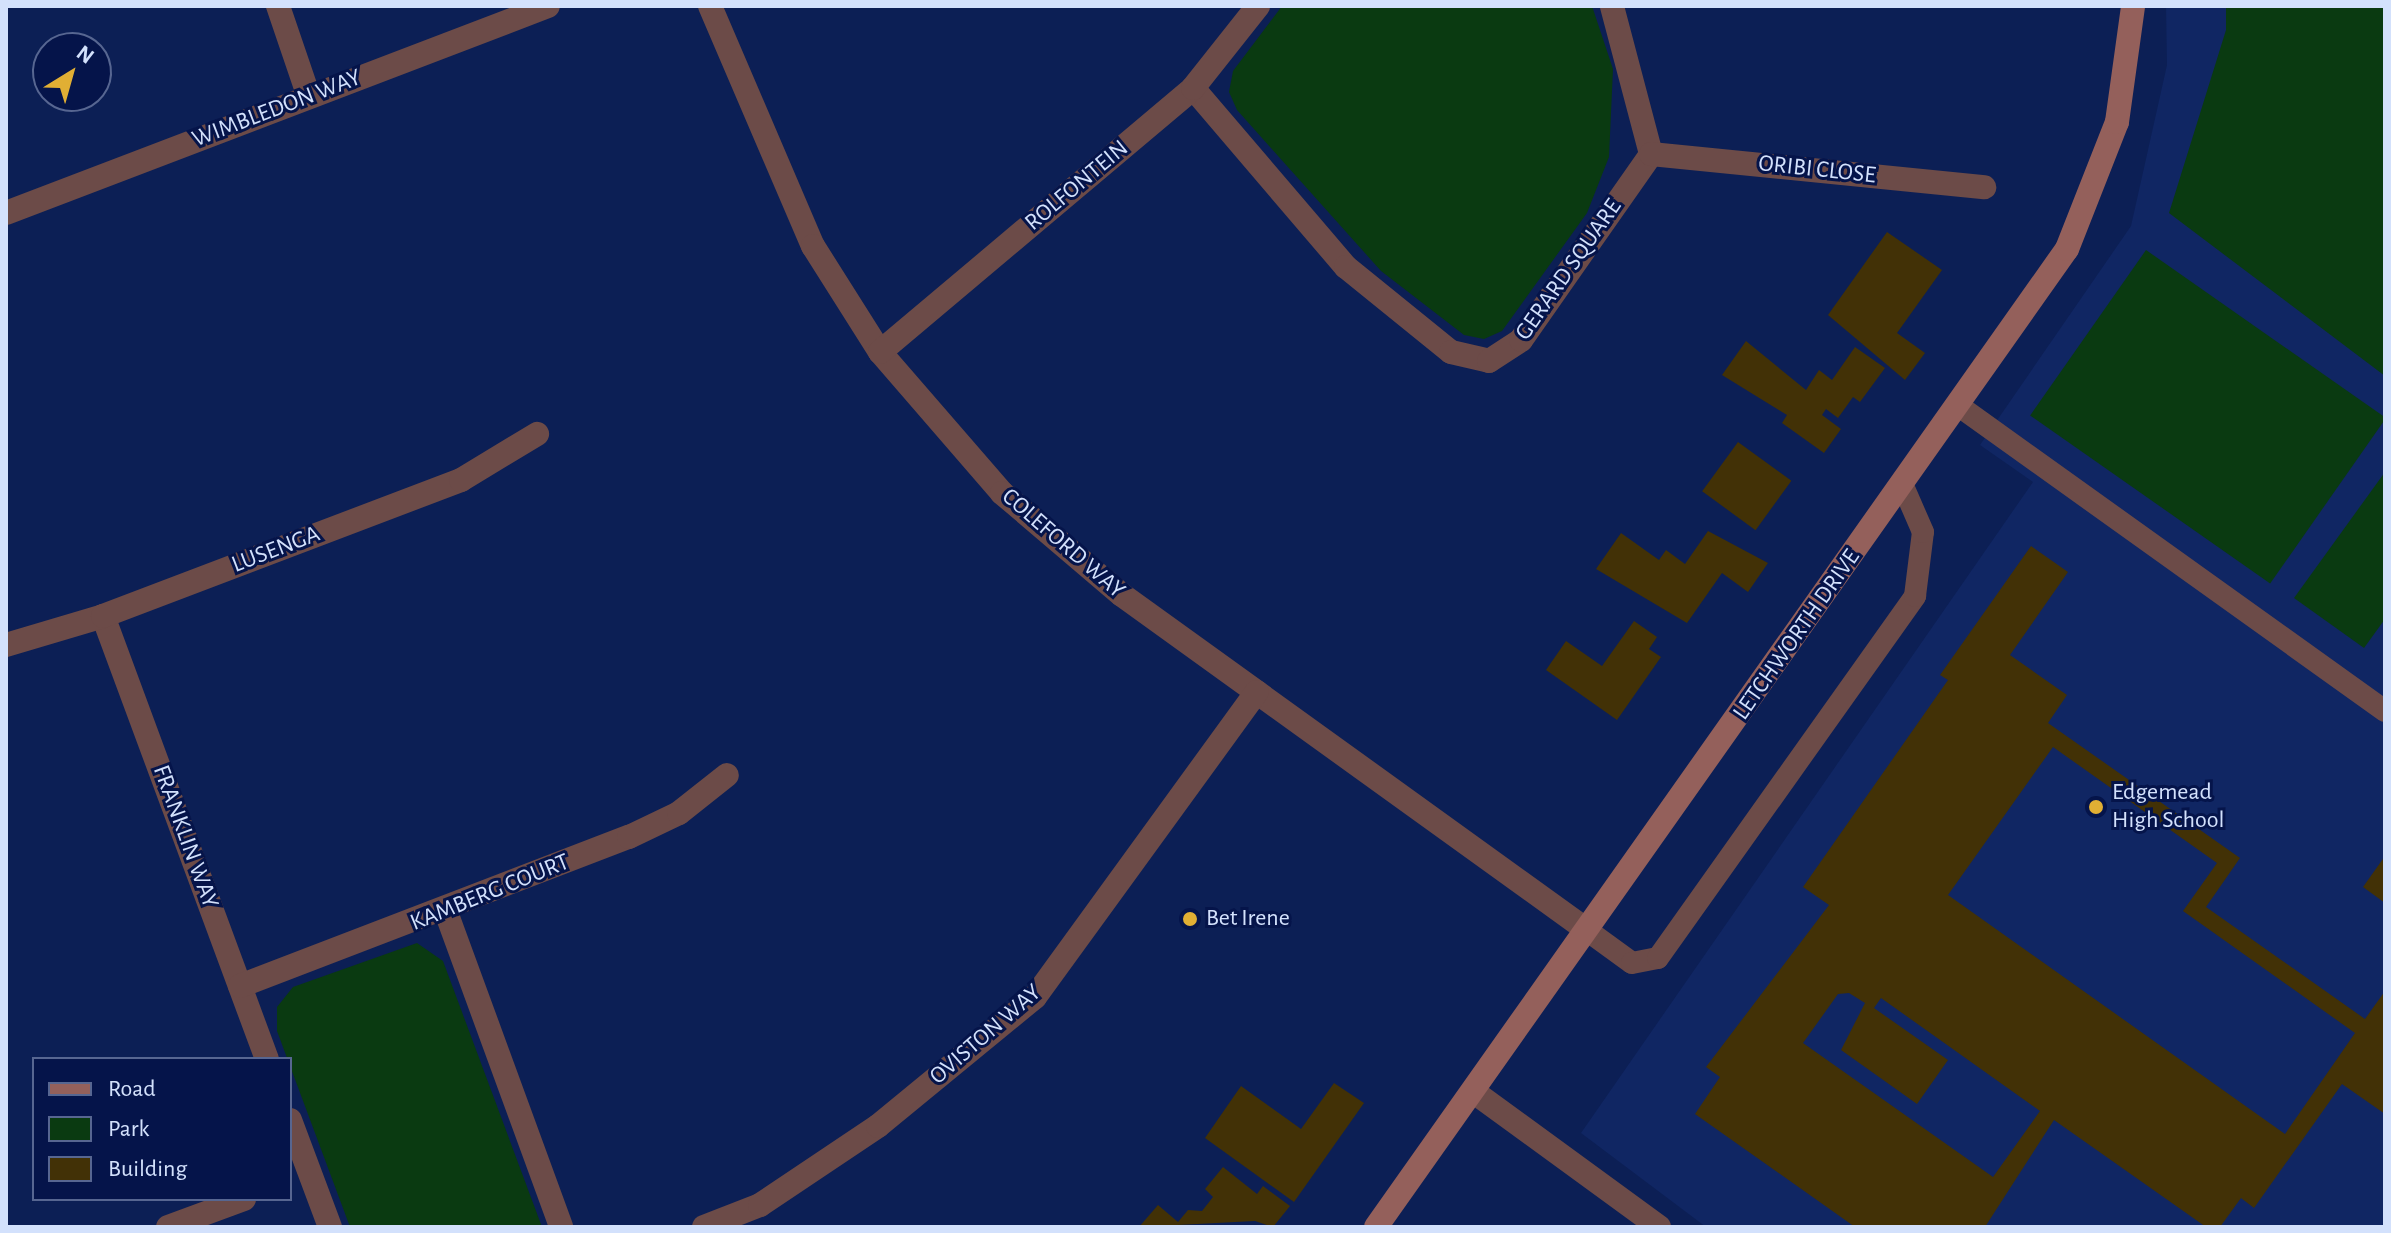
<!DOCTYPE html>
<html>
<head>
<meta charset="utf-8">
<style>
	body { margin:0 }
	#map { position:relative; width:2391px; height:1233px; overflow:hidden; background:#0c1f55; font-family:"Alegreya Sans",sans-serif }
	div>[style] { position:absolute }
	.built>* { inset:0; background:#102663 }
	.green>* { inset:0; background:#0a3a11; transform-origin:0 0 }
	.building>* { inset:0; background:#423106; transform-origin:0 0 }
	.lane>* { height:22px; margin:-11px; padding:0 11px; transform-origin:11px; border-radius:11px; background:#6c4b48 }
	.street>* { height:24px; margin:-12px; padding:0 12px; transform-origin:12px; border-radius:12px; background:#6c4b48 }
	.secondary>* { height:24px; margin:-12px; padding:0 12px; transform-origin:12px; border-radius:12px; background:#94605b }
	.dots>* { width:22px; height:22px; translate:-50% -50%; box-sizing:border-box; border:4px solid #05144a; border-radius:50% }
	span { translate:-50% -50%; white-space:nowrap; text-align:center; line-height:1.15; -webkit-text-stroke:6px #05144a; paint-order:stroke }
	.street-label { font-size:24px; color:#d3e1fc }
	.poi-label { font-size:24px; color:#d3e1fc }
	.left { translate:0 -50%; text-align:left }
	.frame { position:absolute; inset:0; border:8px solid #d3e1fc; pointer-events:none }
	.legend { position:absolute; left:32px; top:1057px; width:260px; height:144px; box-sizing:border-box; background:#05144a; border:2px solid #576691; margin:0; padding:10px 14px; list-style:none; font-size:24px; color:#d3e1fc }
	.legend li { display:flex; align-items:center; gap:16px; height:40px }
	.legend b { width:40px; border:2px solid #576691 }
	.north { position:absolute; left:32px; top:32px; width:80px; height:80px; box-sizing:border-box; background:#05144a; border:2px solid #576691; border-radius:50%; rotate:37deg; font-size:22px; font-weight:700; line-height:32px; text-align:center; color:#d3e1fc }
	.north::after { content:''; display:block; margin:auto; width:28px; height:36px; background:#e1af34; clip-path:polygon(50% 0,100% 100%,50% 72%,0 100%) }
</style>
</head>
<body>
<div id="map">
	<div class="built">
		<div style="clip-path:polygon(2166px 6px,2385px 6px,2385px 1227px,1706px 1227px,1581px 1133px,2033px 482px,1980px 445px,2131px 226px,2167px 65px)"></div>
	</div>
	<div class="green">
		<div style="clip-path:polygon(1282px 6px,1592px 6px,1613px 69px,1609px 157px,1587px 213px,1502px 331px,1484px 339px,1464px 335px,1381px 271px,1237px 110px,1229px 92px,1233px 71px)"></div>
		<div style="clip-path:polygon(2226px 6px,2385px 6px,2385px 376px,2169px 213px,2226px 30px)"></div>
		<div style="left:2146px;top:250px;width:293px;height:202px;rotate:35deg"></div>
		<div style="clip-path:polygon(2385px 472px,2385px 619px,2364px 648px,2294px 598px)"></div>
		<div style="clip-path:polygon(417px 943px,443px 961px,542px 1227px,350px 1227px,277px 1031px,277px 1007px,293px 987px)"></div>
	</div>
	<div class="building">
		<div style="clip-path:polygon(1887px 232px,1942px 270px,1897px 333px,1925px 353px,1905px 380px,1828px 315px)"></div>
		<div style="clip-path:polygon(1746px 341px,1806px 390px,1819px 370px,1832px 380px,1855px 347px,1885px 368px,1860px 402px,1853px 397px,1838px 418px,1826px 409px,1822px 415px,1841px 429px,1824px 453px,1782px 423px,1787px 415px,1722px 375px)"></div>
		<div style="left:1738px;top:442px;width:66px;height:61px;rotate:36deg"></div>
		<div style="clip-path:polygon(1708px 531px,1768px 563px,1748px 592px,1722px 573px,1687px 623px,1596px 569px,1621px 533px,1659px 560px,1666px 550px,1685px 564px)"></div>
		<div style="clip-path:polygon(evenodd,2031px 546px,2068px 572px,2010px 655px,2067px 695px,2048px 723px,2240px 858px,2206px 907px,2365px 1019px,2385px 991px,2385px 1114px,2342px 1084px,2254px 1208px,2241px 1198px,2220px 1227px,2206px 1227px,2054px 1120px,1985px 1227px,1855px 1227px,1695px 1114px,1720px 1077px,1706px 1067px,1829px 905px,1803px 887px,1948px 680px,1940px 675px,2031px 546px,2053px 747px,2217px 863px,2183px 911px,2355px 1033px,2285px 1134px,1948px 895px,2053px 747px,2031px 546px,1849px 993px,1865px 1003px,1841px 1050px,1917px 1104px,1948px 1060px,1874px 1008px,1881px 998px,2040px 1111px,1993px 1177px,1803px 1043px,1838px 994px,1849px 993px)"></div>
		<div style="clip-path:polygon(1634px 621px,1657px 637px,1649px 649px,1661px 657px,1617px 720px,1546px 670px,1566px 641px,1602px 666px)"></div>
		<div style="clip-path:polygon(2385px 856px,2385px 903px,2363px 887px)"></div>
		<div style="clip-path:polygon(1334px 1083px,1364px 1103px,1294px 1202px,1205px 1138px,1241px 1086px,1301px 1129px)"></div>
		<div style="clip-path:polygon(1223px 1167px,1257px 1194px,1263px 1186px,1290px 1206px,1273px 1227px,1255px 1221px,1139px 1227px,1158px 1205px,1178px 1222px,1188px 1210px,1202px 1211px,1213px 1197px,1205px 1189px)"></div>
	</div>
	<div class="lane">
		<div style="left:1959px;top:406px;width:524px;rotate:35.6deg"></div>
		<div style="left:1588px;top:931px;width:54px;rotate:36deg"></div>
		<div style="left:1632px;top:963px;width:26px;rotate:-11deg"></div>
		<div style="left:1658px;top:958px;width:444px;rotate:-54.6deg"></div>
		<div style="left:1915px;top:596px;width:64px;rotate:-82.9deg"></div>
		<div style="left:1923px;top:532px;width:50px;rotate:-113.5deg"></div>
	</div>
	<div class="street">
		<div style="left:278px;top:6px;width:96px;rotate:71.2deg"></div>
		<div style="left:710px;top:6px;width:261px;rotate:66.8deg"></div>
		<div style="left:813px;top:246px;width:125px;rotate:57.7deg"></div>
		<div style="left:880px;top:352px;width:186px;rotate:49.1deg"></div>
		<div style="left:1002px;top:493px;width:157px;rotate:40.4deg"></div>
		<div style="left:1122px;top:595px;width:575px;rotate:35.79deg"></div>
		<div style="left:1193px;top:88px;width:235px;rotate:49.5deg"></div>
		<div style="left:1346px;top:267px;width:135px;rotate:39deg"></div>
		<div style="left:1451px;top:352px;width:39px;rotate:13deg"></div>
		<div style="left:1489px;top:361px;width:38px;rotate:-33deg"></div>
		<div style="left:1521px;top:340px;width:227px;rotate:-55deg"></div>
		<div style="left:1651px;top:154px;width:153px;rotate:-104.8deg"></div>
		<div style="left:1651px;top:154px;width:335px;rotate:5.7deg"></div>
		<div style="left:6px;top:213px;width:580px;rotate:-20.9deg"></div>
		<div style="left:880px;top:352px;width:409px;rotate:-40.1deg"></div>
		<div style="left:1193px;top:88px;width:105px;rotate:-51.6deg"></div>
		<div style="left:103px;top:616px;width:472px;rotate:69.7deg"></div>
		<div style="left:6px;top:645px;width:101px;rotate:-16.6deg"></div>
		<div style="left:103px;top:616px;width:383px;rotate:-20.8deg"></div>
		<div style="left:461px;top:480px;width:89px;rotate:-31.2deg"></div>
		<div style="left:446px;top:912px;width:335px;rotate:69.9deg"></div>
		<div style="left:240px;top:986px;width:417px;rotate:-21deg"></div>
		<div style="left:629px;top:837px;width:55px;rotate:-25.6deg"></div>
		<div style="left:679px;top:813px;width:61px;rotate:-38.4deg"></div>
		<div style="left:1474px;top:1092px;width:229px;rotate:36.1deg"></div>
		<div style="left:290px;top:1120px;width:114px;rotate:69.5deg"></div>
		<div style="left:168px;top:1227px;width:81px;rotate:-20.2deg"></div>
		<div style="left:704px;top:1227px;width:60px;rotate:-21.4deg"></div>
		<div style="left:760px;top:1205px;width:142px;rotate:-33.8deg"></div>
		<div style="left:878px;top:1126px;width:203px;rotate:-39.4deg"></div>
		<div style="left:1035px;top:997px;width:377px;rotate:-54deg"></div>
	</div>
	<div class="secondary">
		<div style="left:1376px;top:1227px;width:1197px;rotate:-54.76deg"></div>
		<div style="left:2067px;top:249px;width:136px;rotate:-68.5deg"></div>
		<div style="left:2117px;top:122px;width:117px;rotate:-82.1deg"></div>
	</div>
	<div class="dots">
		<div style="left:2096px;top:807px;background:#e1af34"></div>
		<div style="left:1190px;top:919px;background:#e1af34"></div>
	</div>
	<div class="street-label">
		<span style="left:277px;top:109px;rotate:-21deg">WIMBLEDON WAY</span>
		<span style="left:1817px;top:170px;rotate:6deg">ORIBI CLOSE</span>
		<span style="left:1077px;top:186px;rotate:-40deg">ROLFONTEIN</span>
		<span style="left:1569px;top:270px;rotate:-55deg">GERARD SQUARE</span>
		<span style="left:1063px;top:544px;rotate:41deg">COLEFORD WAY</span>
		<span style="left:276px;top:550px;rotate:-21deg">LUSENGA</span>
		<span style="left:1797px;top:635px;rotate:-55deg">LETCHWORTH DRIVE</span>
		<span style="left:185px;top:837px;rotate:70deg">FRANKLIN WAY</span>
		<span style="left:490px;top:893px;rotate:-22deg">KAMBERG COURT</span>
		<span style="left:986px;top:1035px;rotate:-41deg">OVISTON WAY</span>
	</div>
	<div class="poi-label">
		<span class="left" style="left:2112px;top:807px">Edgemead<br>High School</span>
		<span class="left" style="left:1206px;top:919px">Bet Irene</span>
	</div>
	<div class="frame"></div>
	<ul class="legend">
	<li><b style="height:10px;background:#94605b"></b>Road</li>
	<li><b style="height:22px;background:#0a3a11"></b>Park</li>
	<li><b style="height:22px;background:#423106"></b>Building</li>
	</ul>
	<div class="north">N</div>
</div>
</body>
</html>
